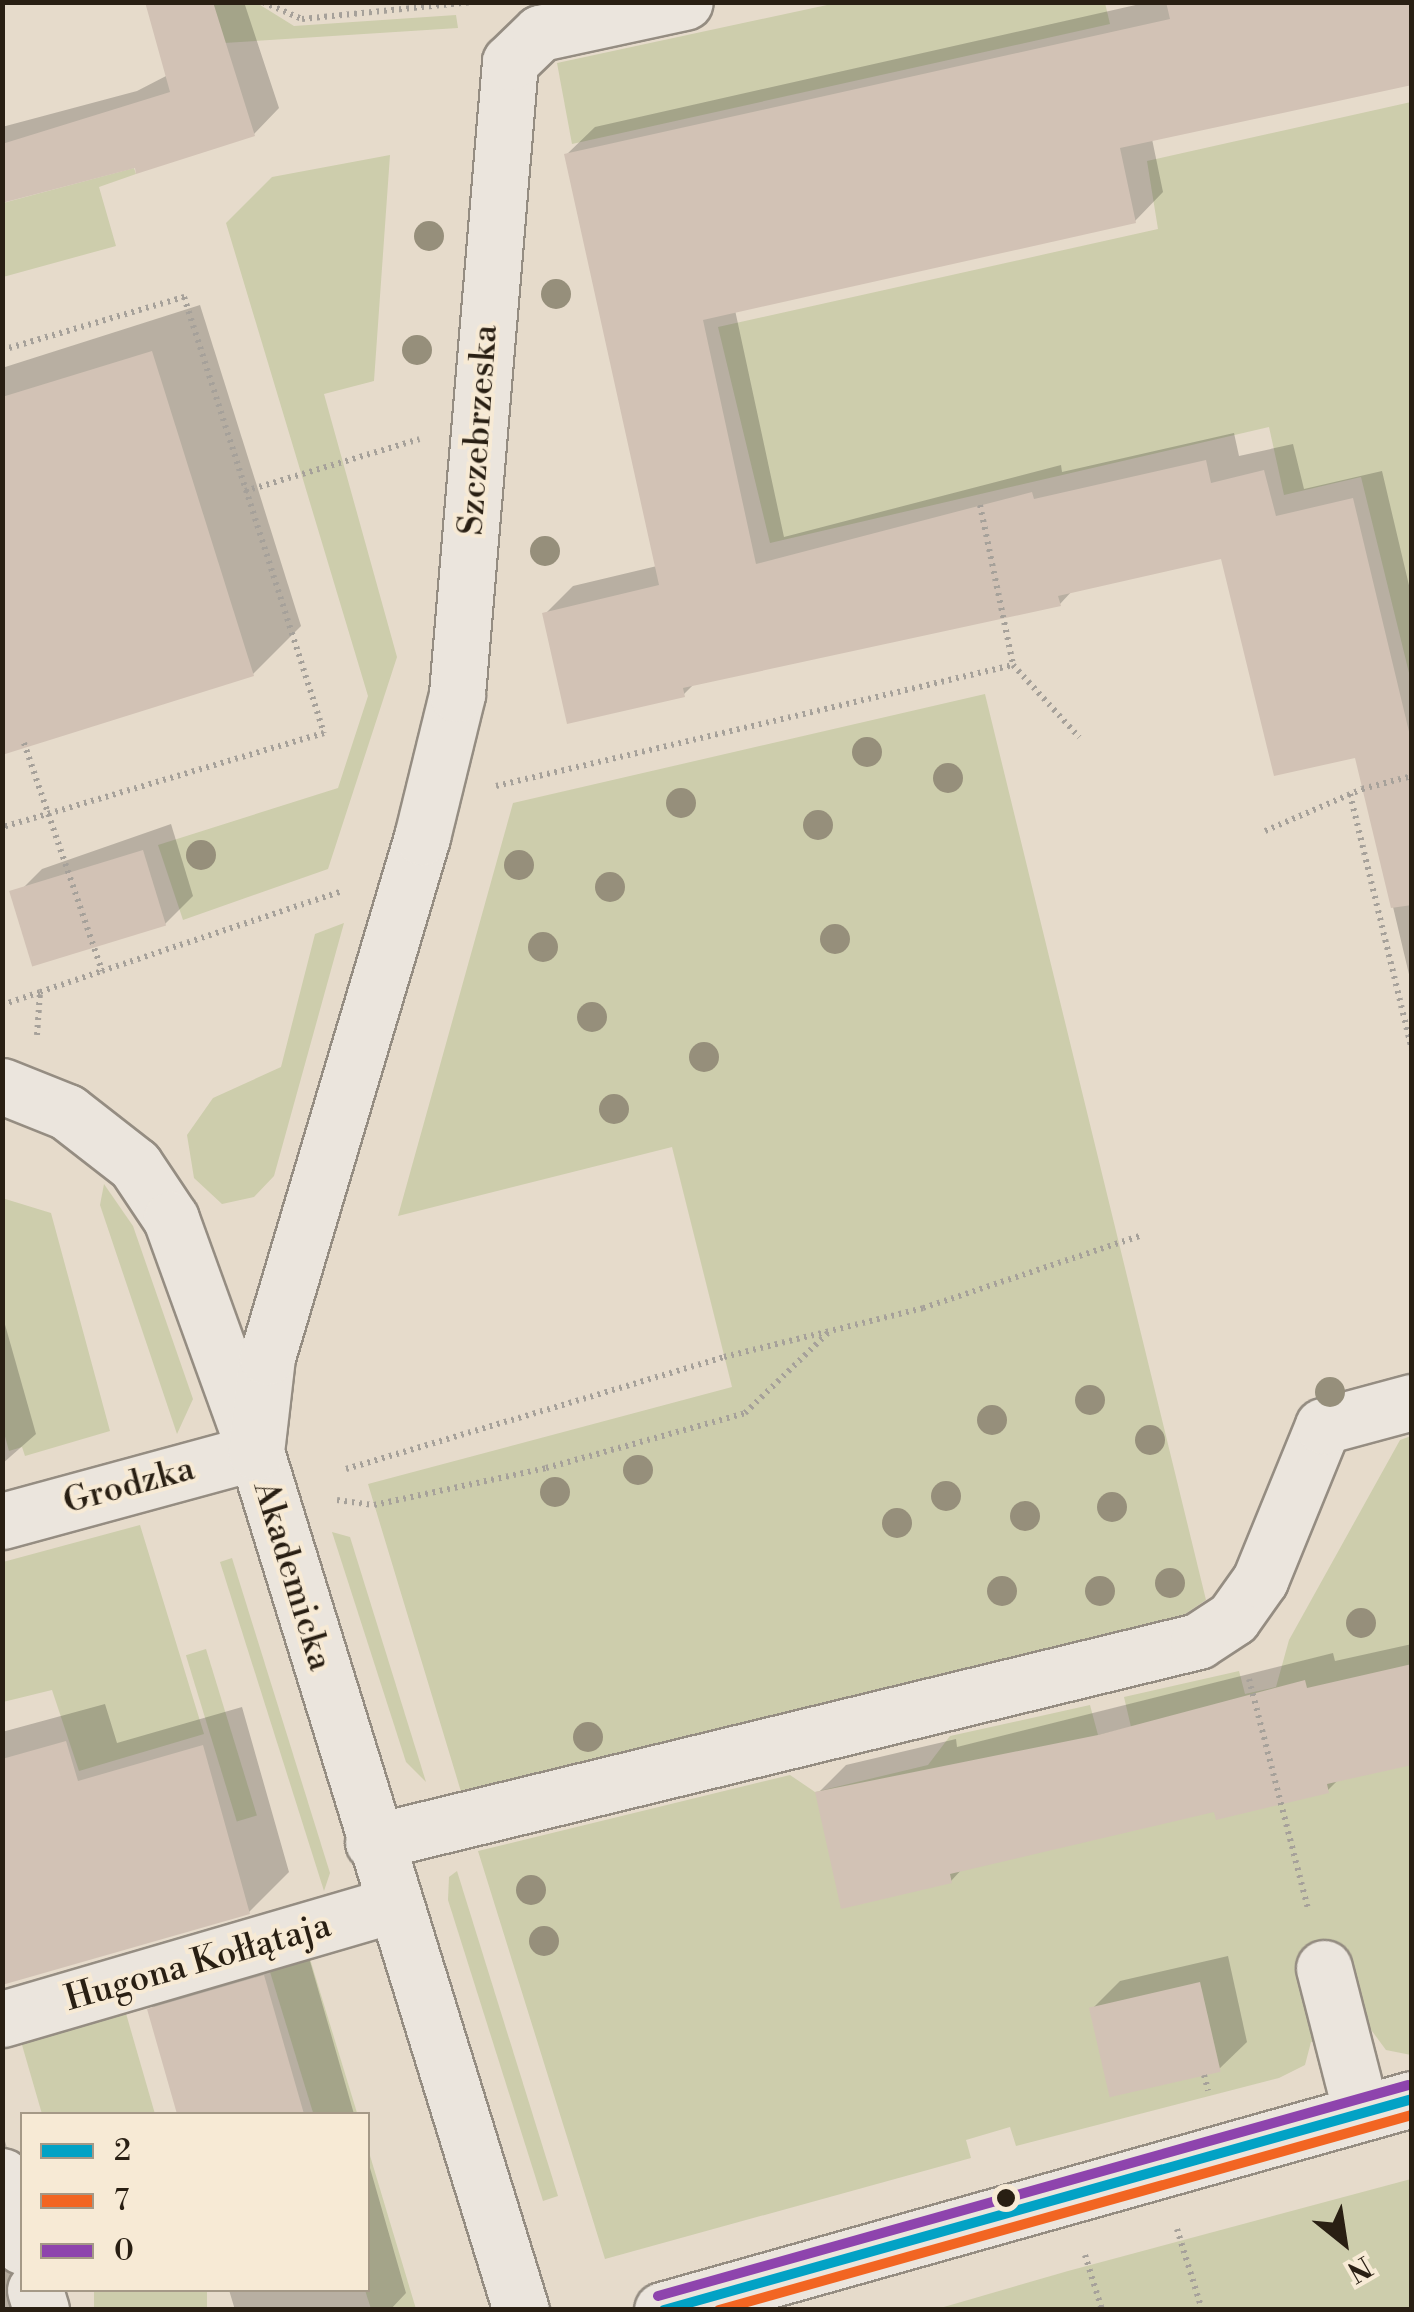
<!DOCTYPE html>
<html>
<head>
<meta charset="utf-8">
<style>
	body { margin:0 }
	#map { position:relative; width:1414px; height:2312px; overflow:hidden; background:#e6dbcb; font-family:"Libre Bodoni",serif }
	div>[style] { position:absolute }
	.green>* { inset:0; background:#cdcdac; transform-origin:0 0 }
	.shadow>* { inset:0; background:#0003 }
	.building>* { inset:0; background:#d2c2b5; transform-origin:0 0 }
	.path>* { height:6px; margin-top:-3px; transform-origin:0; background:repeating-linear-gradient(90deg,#a6a19a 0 2.5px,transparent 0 7.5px) }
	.roads { filter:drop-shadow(2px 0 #958d82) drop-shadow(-2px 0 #958d82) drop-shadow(0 2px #958d82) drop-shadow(0 -2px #958d82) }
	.minor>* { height:55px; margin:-27.5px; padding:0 27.5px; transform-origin:27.5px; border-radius:27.5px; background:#ebe5dd }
	.bus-1>* { height:10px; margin:-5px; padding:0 5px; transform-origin:5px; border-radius:5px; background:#02a2c5 }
	.bus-2>* { height:10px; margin:-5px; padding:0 5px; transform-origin:5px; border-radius:5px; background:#f26522 }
	.bus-3>* { height:10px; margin:-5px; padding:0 5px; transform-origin:5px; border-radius:5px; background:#8e44ad }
	.trees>* { width:30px; height:30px; margin:-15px; border-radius:50%; background:#968f7b }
	.dots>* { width:28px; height:28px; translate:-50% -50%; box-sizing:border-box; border:5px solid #f7ead5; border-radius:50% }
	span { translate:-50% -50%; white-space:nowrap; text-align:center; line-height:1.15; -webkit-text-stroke:8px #f7ead5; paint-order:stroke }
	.street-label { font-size:35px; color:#291f13 }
	.frame { position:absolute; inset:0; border:5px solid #291f13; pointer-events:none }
	.legend { position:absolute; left:20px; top:2112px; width:350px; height:180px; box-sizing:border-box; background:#f7ead5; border:2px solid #a59987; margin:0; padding:12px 18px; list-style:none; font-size:30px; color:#291f13 }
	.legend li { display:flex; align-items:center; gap:20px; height:50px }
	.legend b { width:50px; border:2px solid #a59987 }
	.north { position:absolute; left:1294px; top:2192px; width:100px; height:100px; -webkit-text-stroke:8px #f7ead5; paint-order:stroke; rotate:150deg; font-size:28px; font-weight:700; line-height:40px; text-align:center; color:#291f13 }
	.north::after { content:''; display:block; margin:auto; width:35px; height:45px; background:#291f13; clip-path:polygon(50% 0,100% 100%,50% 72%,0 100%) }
</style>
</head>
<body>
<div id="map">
	<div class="green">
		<div style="clip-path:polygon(841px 2px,1105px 3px,1110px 24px,572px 144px,557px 63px)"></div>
		<div style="clip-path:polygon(213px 3px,257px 3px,294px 26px,456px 15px,458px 28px,224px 43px)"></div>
		<div style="clip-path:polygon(1411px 102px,1411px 681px,1361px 477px,1284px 495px,1269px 427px,770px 543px,718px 327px,1158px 229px,1147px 161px)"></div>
		<div style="clip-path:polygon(390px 155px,374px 381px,324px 394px,397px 657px,328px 869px,183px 920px,158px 845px,338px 788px,368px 696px,226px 223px,272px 177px)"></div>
		<div style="clip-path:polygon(134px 168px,136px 174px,99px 187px,116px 246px,3px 277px,3px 203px)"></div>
		<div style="clip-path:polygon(985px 694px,1206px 1600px,1161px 1630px,462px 1795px,368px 1484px,732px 1387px,672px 1147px,398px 1216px,513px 803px)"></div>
		<div style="clip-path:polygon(344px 923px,274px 1176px,254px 1197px,222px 1204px,194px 1178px,187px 1135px,213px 1098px,281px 1067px,315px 934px)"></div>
		<div style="clip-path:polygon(104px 1184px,133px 1226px,193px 1399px,177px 1434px,100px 1205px)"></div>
		<div style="clip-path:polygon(2px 1198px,51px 1213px,110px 1431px,25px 1456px,22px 1447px,9px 1451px,3px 1429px)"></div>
		<div style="clip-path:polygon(1411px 1436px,1411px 2055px,1386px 2050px,1369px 2027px,1311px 2042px,1305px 2065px,1279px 2078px,1016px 2146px,1010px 2127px,966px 2140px,971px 2158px,605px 2259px,478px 1851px,790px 1775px,815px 1792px,928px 1765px,950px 1736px,1090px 1705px,1098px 1735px,1131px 1727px,1124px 1697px,1239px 1671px,1245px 1694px,1276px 1687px,1289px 1640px,1400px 1440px)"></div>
		<div style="clip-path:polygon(140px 1525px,204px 1734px,79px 1771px,52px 1690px,3px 1702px,3px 1562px)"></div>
		<div style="clip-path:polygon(332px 1532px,350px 1537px,426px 1782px,406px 1762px)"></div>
		<div style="clip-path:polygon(232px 1558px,330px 1873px,324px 1891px,220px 1562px)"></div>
		<div style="left:206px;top:1649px;width:174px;height:21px;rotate:73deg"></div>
		<div style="clip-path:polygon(457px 1871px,558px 2196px,543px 2201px,448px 1900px,449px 1877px)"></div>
		<div style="left:310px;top:1959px;width:162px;height:42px;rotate:73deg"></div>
		<div style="clip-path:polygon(125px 2010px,155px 2114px,42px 2114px,20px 2038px)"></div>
		<div style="clip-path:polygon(368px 2149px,416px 2309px,371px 2309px,365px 2290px)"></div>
		<div style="clip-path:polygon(1411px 2179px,1411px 2309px,937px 2309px,1068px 2271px)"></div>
		<div style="left:94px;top:2290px;width:113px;height:20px"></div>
	</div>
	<div class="shadow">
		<div style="clip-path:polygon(148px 2px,244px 2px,279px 108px,254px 134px,2px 201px,2px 127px,137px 91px,168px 75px)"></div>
		<div style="clip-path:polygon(1149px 2px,1412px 2px,1152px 139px,1163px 192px,1135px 221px,735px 310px,784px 537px,1061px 465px,1062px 472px,1234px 433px,1239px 456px,1293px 444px,1304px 489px,1382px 471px,1412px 598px,1412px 987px,1357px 755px,1223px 556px,1073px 590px,1060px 604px,696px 682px,684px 694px,545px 614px,573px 586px,657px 566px,566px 155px,595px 127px)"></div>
		<div style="clip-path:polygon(200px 305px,301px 626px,253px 674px,2px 752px,2px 368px)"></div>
		<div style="clip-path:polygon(171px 824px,193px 896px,165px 924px,14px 897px,42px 869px)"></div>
		<div style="clip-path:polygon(2px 1314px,36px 1434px,2px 1464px)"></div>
		<div style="clip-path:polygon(1412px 1644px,1412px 1762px,1340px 1778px,1327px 1791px,1216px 1809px,963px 1868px,951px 1881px,818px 1793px,846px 1765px,956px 1739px,957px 1747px,1333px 1653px,1335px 1661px)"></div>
		<div style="clip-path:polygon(105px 1704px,117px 1743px,242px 1707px,289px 1872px,249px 1912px,2px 1983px,2px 1732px)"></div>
		<div style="clip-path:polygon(303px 1937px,354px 2114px,180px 2114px,150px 2010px,189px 1970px)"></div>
		<div style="clip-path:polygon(1228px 1956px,1247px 2042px,1219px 2069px,1092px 2009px,1120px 1981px)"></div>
		<div style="clip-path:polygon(2px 2131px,22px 2199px,55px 2310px,2px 2310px)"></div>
		<div style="clip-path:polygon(368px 2161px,406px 2293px,390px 2310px,235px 2310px,229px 2290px,368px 2290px)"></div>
	</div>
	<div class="building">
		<div style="clip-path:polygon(145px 2px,213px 2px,255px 136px,136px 174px,135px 168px,2px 203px,2px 144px,170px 92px)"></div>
		<div style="clip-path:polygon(1166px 2px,1412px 2px,1412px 85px,1120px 148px,1136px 223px,703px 320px,756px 564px,1032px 492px,1034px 499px,1206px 460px,1211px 483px,1264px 470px,1276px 516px,1353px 498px,1412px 744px,1412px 905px,1391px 908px,1355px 758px,1274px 776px,1221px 559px,1058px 596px,1061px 606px,683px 688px,685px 697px,567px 724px,542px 613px,659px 585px,564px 154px,1170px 19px)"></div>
		<div style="clip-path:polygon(152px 351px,254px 676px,2px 755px,2px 397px)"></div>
		<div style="left:143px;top:850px;width:79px;height:140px;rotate:73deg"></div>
		<div style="clip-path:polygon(1412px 1664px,1412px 1765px,1327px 1784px,1329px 1793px,1216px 1820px,1214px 1812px,950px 1874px,952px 1883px,841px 1909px,815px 1792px,1098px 1735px,1305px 1680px,1307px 1688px)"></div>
		<div style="clip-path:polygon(66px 1741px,78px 1781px,203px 1745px,250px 1914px,2px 1985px,2px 1759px)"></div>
		<div style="clip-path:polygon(264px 1975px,304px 2114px,177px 2114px,147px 2009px)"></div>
		<div style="left:1200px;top:1982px;width:92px;height:114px;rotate:77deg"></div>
	</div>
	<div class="path">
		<div style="left:263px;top:2px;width:43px;rotate:23.6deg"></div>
		<div style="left:302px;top:19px;width:171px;rotate:-5.7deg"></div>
		<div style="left:2px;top:350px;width:190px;rotate:-16.2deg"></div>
		<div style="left:184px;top:297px;width:458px;rotate:72.2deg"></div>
		<div style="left:324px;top:733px;width:335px;rotate:163.7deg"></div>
		<div style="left:245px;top:491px;width:182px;rotate:-16.6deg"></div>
		<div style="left:980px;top:505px;width:163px;rotate:78.3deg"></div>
		<div style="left:1013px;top:665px;width:98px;rotate:47.5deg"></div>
		<div style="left:24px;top:743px;width:241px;rotate:71.1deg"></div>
		<div style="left:102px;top:971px;width:253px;rotate:-18.4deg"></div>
		<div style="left:496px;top:786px;width:531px;rotate:-13.17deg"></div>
		<div style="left:1350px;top:794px;width:264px;rotate:76.4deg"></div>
		<div style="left:1265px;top:831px;width:106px;rotate:-23.4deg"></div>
		<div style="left:1362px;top:789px;width:52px;rotate:-14.6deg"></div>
		<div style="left:2px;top:1005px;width:40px;rotate:-18.9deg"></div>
		<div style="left:37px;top:1035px;width:43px;rotate:-86deg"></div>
		<div style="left:40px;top:992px;width:65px;rotate:-18.7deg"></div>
		<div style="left:346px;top:1469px;width:394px;rotate:-16.5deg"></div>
		<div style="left:724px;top:1357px;width:205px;rotate:-13.8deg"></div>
		<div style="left:923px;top:1308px;width:231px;rotate:-18.4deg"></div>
		<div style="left:337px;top:1500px;width:37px;rotate:8deg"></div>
		<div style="left:374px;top:1505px;width:176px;rotate:-12.1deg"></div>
		<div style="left:546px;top:1468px;width:206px;rotate:-15.4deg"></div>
		<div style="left:745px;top:1413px;width:118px;rotate:-44deg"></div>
		<div style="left:1249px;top:1679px;width:237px;rotate:75.6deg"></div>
		<div style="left:1204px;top:2075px;width:16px;rotate:75deg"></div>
		<div style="left:1177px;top:2229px;width:85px;rotate:72.8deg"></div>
		<div style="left:1085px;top:2255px;width:58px;rotate:72.8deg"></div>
	</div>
	<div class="roads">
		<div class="minor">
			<div style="left:2px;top:1086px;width:70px;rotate:21.8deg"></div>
			<div style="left:67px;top:1112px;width:86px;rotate:37.9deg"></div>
			<div style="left:135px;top:1165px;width:65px;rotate:56.3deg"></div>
			<div style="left:171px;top:1219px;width:235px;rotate:70.1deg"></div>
			<div style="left:2px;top:1521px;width:263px;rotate:-15.2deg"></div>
			<div style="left:373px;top:1842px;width:849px;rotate:-13.69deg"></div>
			<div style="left:1198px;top:1641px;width:42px;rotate:-33.3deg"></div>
			<div style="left:1233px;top:1618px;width:47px;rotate:-54.6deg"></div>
			<div style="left:1260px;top:1580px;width:166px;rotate:-67.8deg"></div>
			<div style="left:1323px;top:1426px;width:92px;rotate:-15.1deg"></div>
			<div style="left:1324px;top:1968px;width:149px;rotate:75.6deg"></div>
			<div style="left:2px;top:2019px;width:406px;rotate:-16.3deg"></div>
			<div style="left:2px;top:2176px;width:73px;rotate:74.1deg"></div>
			<div style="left:35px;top:2290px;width:21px;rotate:73deg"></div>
			<div style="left:521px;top:2310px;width:898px;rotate:-107.16deg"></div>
			<div style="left:256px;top:1452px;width:96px;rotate:-83.4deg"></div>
			<div style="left:267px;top:1357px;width:543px;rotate:-73.4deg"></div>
			<div style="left:422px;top:837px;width:147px;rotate:-76.2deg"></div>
			<div style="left:457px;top:694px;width:634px;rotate:-85.21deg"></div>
			<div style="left:510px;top:62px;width:42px;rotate:-44deg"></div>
			<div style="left:540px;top:33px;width:148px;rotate:-12.1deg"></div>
			<div style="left:662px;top:2310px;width:779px;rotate:-15.71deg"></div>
		</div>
	</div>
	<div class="bus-1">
		<div style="left:664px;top:2310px;width:777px;rotate:-15.75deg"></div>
	</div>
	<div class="bus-2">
		<div style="left:719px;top:2310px;width:720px;rotate:-15.72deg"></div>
	</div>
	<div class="bus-3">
		<div style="left:658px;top:2296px;width:779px;rotate:-15.71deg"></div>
	</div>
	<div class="trees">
		<div style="left:429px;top:236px"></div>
		<div style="left:556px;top:294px"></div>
		<div style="left:417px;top:350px"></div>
		<div style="left:545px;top:551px"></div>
		<div style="left:867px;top:752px"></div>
		<div style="left:948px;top:778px"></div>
		<div style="left:681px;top:803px"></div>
		<div style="left:818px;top:825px"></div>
		<div style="left:201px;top:855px"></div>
		<div style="left:519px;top:865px"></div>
		<div style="left:610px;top:887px"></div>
		<div style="left:835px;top:939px"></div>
		<div style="left:543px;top:947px"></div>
		<div style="left:592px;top:1017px"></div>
		<div style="left:704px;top:1057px"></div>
		<div style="left:614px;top:1109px"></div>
		<div style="left:1330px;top:1392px"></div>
		<div style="left:1090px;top:1400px"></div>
		<div style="left:992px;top:1420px"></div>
		<div style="left:1150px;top:1440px"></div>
		<div style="left:638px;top:1470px"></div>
		<div style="left:555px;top:1492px"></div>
		<div style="left:946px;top:1496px"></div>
		<div style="left:1112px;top:1507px"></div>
		<div style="left:1025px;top:1516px"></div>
		<div style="left:897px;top:1523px"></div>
		<div style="left:1170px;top:1583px"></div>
		<div style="left:1002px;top:1591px"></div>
		<div style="left:1100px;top:1591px"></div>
		<div style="left:1361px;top:1623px"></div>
		<div style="left:588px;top:1737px"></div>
		<div style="left:531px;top:1890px"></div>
		<div style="left:544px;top:1941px"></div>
	</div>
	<div class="dots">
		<div style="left:1006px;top:2198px;background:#291f13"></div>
	</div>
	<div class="street-label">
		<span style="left:479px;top:430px;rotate:-86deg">Szczebrzeska</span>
		<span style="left:129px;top:1486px;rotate:-15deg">Grodzka</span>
		<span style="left:292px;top:1576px;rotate:73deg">Akademicka</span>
		<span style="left:198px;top:1963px;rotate:-16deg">Hugona Kołłątaja</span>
	</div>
	<div class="frame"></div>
	<ul class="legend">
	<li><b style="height:12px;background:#02a2c5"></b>2</li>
	<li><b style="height:12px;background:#f26522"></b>7</li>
	<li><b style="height:12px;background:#8e44ad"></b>0</li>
	</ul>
	<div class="north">N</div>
</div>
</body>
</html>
